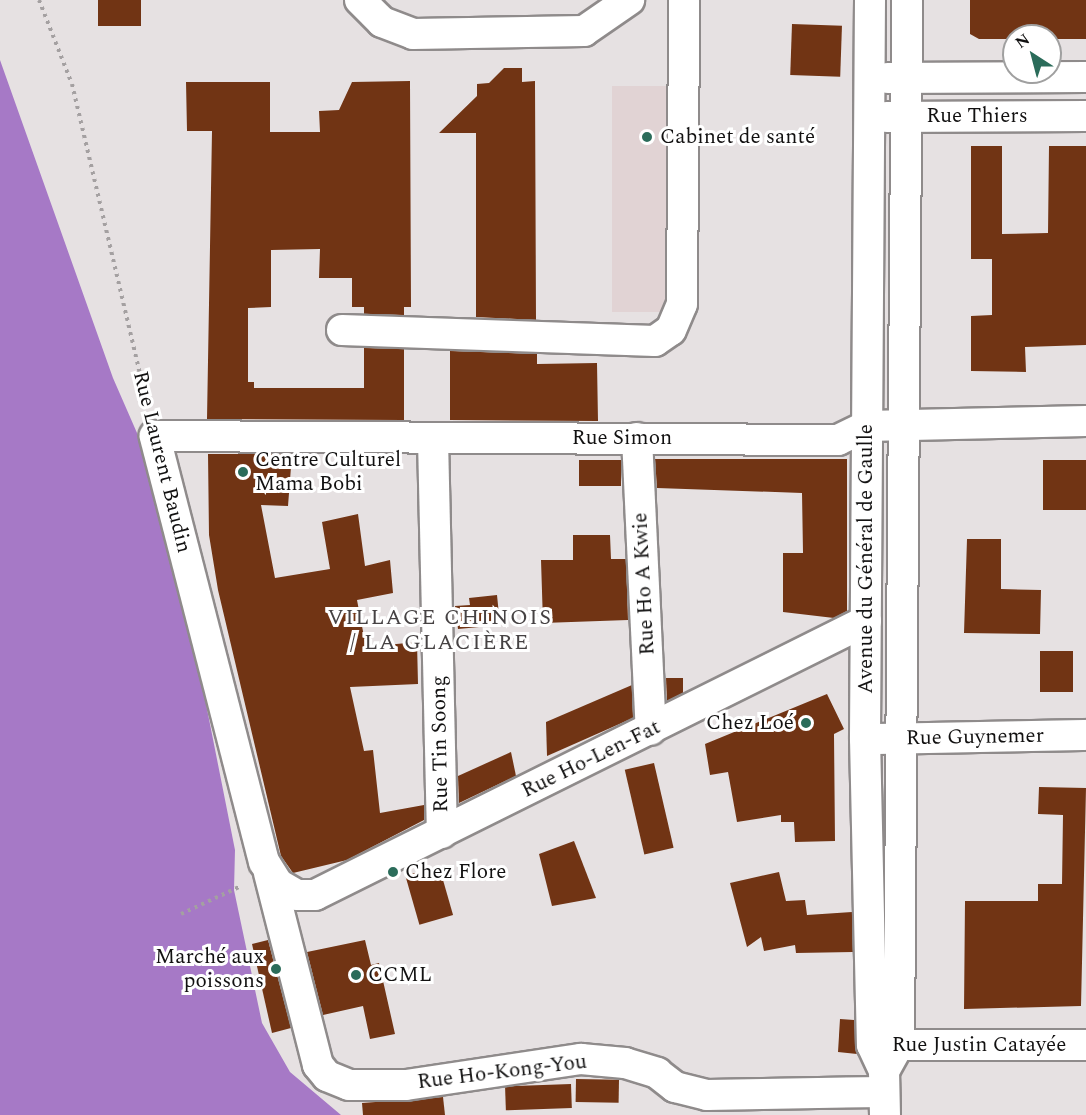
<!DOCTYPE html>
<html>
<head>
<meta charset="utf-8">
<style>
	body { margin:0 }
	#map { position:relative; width:1086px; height:1115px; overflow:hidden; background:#e6e1e2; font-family:Spectral,serif }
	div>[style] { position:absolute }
	.built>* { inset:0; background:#e1d3d4; transform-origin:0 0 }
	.water>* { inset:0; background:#a679c6 }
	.building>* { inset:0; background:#713414; transform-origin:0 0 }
	.path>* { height:4px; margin-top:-2px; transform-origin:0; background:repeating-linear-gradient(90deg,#a4a0a1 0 3px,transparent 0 7.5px) }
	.roads { filter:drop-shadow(2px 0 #8f8b8b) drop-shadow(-2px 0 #8f8b8b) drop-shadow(0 2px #8f8b8b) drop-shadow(0 -2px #8f8b8b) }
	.minor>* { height:30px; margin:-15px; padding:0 15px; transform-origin:15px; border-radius:15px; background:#fff }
	.dots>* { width:16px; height:16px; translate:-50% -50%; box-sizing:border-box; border:3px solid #fff; border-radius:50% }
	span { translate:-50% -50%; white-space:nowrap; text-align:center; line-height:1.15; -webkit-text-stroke:6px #fff; paint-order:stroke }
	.street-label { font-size:21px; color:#121111 }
	.poi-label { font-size:21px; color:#121111 }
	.left { translate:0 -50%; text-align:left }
	.right { translate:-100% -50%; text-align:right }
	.neighbourhood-label { font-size:22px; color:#464243; letter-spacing:1.5px }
	.north { position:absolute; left:1002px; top:24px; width:60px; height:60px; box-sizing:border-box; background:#fff; border:2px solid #a0a0a0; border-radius:50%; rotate:324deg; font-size:16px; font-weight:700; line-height:24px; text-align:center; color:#121111 }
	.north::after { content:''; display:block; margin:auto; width:21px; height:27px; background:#2b6c5a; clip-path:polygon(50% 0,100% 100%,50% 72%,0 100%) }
</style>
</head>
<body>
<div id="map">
	<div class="built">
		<div style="left:671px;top:86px;width:226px;height:59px;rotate:90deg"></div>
	</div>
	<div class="water">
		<div style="clip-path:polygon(0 60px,113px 378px,151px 465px,180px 573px,235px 850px,234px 890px,262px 1023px,290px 1072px,341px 1115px,0 1115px)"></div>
	</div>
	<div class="building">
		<div style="left:98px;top:0;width:43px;height:26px"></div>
		<div style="clip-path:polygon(970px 0,1086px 0,1086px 39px,979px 39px,970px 34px)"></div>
		<div style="left:792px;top:24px;width:50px;height:51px;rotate:2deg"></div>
		<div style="clip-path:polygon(504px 68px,522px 68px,522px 82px,535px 81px,536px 320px,476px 317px,476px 133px,439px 133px,477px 96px,477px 84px,489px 83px)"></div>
		<div style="clip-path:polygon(410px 81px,411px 307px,404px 307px,404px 315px,364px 314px,364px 307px,352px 307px,352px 278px,319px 278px,320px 249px,271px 250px,271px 307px,248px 308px,248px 382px,254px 382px,254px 388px,364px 388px,364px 348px,404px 349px,404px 420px,207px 419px,212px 131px,187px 131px,186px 82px,270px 82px,270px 132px,320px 132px,319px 111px,339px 110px,352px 82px)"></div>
		<div style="clip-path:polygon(971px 146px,1002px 146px,1002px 234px,1048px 233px,1049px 146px,1086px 146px,1086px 345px,1025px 347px,1026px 372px,971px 371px,971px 316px,992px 315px,992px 259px,971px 259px)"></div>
		<div style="clip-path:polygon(450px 351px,537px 354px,537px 364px,597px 363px,598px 421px,450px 420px)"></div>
		<div style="clip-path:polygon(208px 454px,292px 454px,288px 506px,261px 505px,275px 578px,330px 569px,322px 522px,358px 514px,365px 566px,390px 560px,393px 593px,357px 600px,366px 647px,417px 642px,418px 684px,350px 687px,364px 751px,373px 750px,380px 813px,424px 805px,424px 820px,347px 860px,293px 873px,281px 856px,218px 590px,209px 535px)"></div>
		<div style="clip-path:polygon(655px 459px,847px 459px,847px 611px,834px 618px,783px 612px,783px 553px,803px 553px,802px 493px,657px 488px)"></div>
		<div style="left:579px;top:460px;width:42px;height:26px"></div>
		<div style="left:1086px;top:460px;width:50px;height:43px;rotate:90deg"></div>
		<div style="clip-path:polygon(573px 535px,610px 535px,611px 559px,626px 559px,628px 620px,543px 623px,541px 560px,573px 560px)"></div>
		<div style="clip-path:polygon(967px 539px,1001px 539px,1001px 589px,1041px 590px,1040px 634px,964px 633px)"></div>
		<div style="clip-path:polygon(497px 595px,500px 625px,458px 629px,455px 606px,470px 605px,469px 598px)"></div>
		<div style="left:1040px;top:651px;width:33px;height:41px"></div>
		<div style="clip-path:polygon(666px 678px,683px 678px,683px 693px,667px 701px)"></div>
		<div style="clip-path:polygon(632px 685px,633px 718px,547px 756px,546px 722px)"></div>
		<div style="clip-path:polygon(827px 694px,844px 729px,834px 734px,835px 841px,795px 842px,794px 822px,781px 822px,781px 815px,737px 822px,728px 772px,710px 775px,705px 744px)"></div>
		<div style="clip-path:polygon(511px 752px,516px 776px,459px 803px,458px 776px)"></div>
		<div style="left:654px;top:763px;width:87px;height:30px;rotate:77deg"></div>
		<div style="clip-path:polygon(1039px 787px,1086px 788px,1081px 1006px,964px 1009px,965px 901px,1038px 901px,1038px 884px,1062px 884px,1063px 815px,1038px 814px)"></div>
		<div style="clip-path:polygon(574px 841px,596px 898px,552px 906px,539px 854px)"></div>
		<div style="left:439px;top:866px;width:51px;height:35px;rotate:74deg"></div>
		<div style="clip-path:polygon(779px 872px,786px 901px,805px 900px,807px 915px,852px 912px,853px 952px,796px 953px,795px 945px,764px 951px,761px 937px,747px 947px,730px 883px)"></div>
		<div style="clip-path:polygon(268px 940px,291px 1028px,272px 1033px,252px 944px)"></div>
		<div style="clip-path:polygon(365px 940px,371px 965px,379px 963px,395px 1034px,370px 1039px,363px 1006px,323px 1015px,307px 952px)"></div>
		<div style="clip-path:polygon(840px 1019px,854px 1020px,857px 1054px,838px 1052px)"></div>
		<div style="left:576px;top:1079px;width:43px;height:23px;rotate:1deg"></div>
		<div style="left:571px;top:1084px;width:24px;height:66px;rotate:88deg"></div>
		<div style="clip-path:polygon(443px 1097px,445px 1115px,363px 1115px,362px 1103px)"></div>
	</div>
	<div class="path">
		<div style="left:39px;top:0;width:90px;rotate:68.6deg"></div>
		<div style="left:72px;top:84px;width:334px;rotate:76.8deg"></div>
		<div style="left:181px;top:914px;width:66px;rotate:-25deg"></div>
	</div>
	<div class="roads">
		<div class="minor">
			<div style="left:360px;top:0;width:31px;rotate:45deg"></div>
			<div style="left:382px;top:22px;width:33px;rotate:21deg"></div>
			<div style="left:413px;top:34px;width:171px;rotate:-1deg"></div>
			<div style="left:584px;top:31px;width:55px;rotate:-34.6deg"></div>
			<div style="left:870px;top:0;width:739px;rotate:90.39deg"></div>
			<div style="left:865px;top:739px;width:306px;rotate:88.7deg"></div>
			<div style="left:872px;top:1045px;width:29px;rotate:65deg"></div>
			<div style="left:884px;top:1071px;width:44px;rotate:88.7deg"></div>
			<div style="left:888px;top:78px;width:198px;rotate:-0.3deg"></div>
			<div style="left:887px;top:117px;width:199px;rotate:-0.3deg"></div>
			<div style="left:342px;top:330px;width:313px;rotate:2deg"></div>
			<div style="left:655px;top:341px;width:19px;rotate:-35deg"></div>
			<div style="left:671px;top:330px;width:28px;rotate:-67deg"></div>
			<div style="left:682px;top:304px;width:304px;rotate:-89.6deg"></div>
			<div style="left:637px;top:438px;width:292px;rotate:87.3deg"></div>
			<div style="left:433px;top:439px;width:394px;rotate:88.7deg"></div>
			<div style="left:866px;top:621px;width:615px;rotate:153.56deg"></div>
			<div style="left:315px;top:895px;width:18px;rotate:180deg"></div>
			<div style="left:297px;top:895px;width:22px;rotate:-150deg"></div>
			<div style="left:278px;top:884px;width:26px;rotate:-122deg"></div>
			<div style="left:264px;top:862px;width:440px;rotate:-104.4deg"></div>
			<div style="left:155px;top:436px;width:683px;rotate:0.34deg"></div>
			<div style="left:838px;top:440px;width:32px;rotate:-26deg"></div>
			<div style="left:867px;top:426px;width:219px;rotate:-1.3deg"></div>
			<div style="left:879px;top:739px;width:207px;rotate:-1.1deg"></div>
			<div style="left:269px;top:873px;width:198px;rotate:75.7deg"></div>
			<div style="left:318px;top:1065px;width:14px;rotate:51deg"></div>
			<div style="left:327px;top:1076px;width:24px;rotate:22deg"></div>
			<div style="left:349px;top:1085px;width:57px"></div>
			<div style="left:406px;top:1085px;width:177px;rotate:-8.5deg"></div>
			<div style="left:581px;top:1059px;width:44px;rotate:5.2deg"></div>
			<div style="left:625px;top:1063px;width:34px;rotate:17deg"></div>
			<div style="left:657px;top:1073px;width:23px;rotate:38deg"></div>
			<div style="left:675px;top:1087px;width:33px;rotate:14deg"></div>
			<div style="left:707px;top:1095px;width:177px;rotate:-1deg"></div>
			<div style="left:879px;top:1045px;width:207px"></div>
			<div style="left:884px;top:1071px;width:31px;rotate:-61deg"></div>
			<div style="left:899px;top:1044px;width:1044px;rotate:-89.56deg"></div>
		</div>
	</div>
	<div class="dots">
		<div style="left:647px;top:137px;background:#2b6c5a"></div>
		<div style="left:243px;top:472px;background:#2b6c5a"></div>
		<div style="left:806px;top:723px;background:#2b6c5a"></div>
		<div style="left:393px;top:872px;background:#2b6c5a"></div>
		<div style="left:276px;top:969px;background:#2b6c5a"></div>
		<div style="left:356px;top:975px;background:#2b6c5a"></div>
	</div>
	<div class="street-label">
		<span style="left:977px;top:116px">Rue Thiers</span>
		<span style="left:622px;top:438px">Rue Simon</span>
		<span style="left:162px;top:462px;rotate:76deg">Rue Laurent Baudin</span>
		<span style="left:866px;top:559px;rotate:-90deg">Avenue du Général de Gaulle</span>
		<span style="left:644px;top:584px;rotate:-93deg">Rue Ho A Kwie</span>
		<span style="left:975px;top:737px;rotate:-1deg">Rue Guynemer</span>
		<span style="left:440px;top:744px;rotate:-91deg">Rue Tin Soong</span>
		<span style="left:591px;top:759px;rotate:-26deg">Rue Ho-Len-Fat</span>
		<span style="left:979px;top:1045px">Rue Justin Catayée</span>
		<span style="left:502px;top:1072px;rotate:-7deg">Rue Ho-Kong-You</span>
	</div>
	<div class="poi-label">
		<span class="left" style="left:660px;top:137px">Cabinet de santé</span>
		<span class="left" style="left:255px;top:472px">Centre Culturel<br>Mama Bobi</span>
		<span class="right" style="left:794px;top:723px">Chez Loé</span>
		<span class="left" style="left:405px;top:872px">Chez Flore</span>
		<span class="right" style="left:264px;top:969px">Marché aux<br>poissons</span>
		<span class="left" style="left:368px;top:975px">CCML</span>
	</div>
	<div class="neighbourhood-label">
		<span style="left:440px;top:630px">VILLAGE CHINOIS<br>/ LA GLACIÈRE</span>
	</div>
	<div class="north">N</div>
</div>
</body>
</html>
